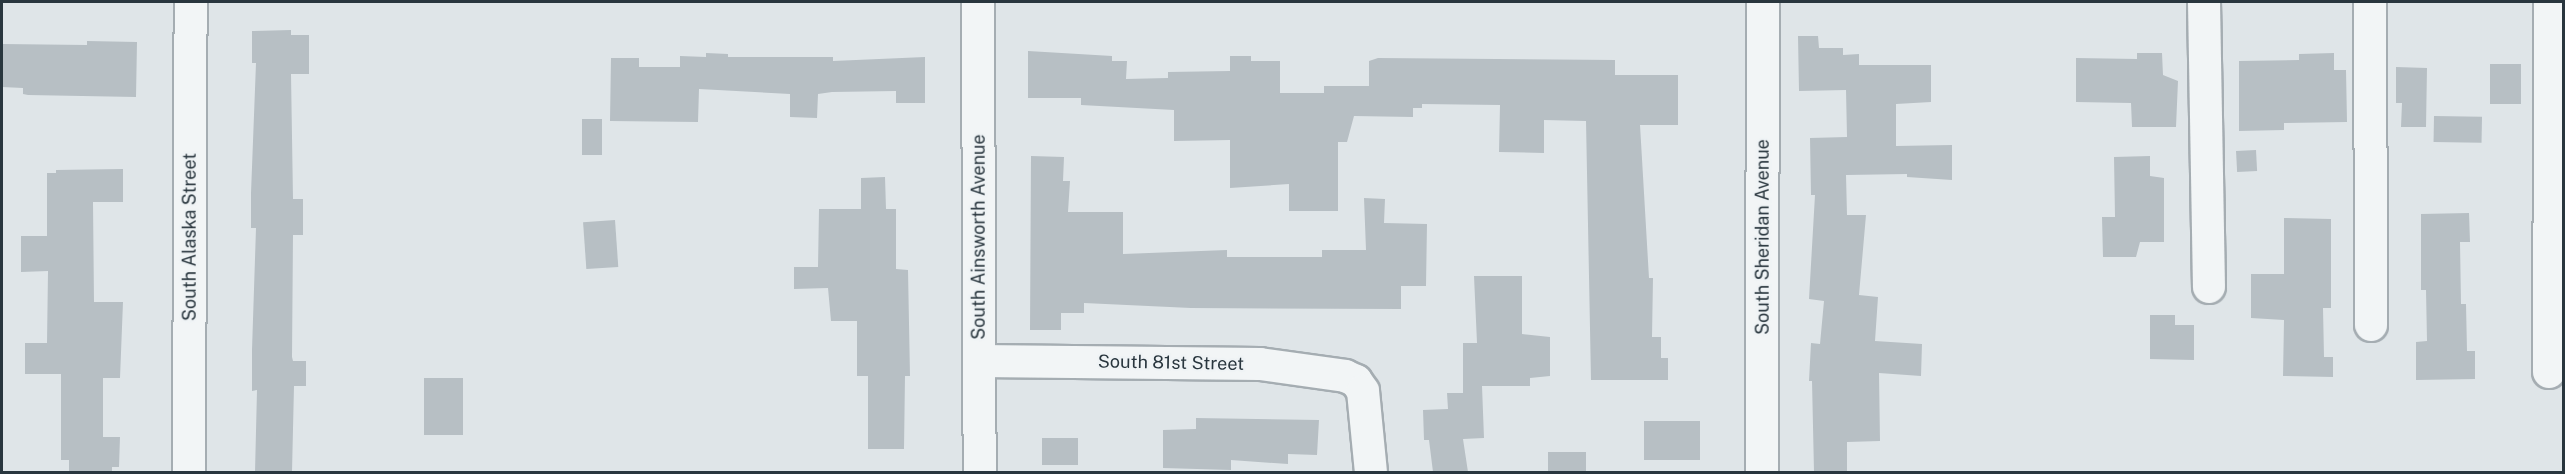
<!DOCTYPE html>
<html>
<head>
<meta charset="utf-8">
<style>
	body { margin:0 }
	#map { position:relative; width:2565px; height:474px; overflow:hidden; background:#dfe5e8; font-family:"Public Sans",sans-serif }
	div>[style] { position:absolute }
	.building>* { inset:0; background:#b7bfc4; transform-origin:0 0 }
	.roads { filter:drop-shadow(2px 0 #a5adb2) drop-shadow(-2px 0 #a5adb2) drop-shadow(0 2px #a5adb2) drop-shadow(0 -2px #a5adb2) }
	.minor>* { height:32px; margin:-16px; padding:0 16px; transform-origin:16px; border-radius:16px; background:#f2f5f6 }
	span { translate:-50% -50%; white-space:nowrap; text-align:center; line-height:1.15; -webkit-text-stroke:4.5px #eff3f5; paint-order:stroke }
	.street-label { font-size:18px; color:#29363e }
	.frame { position:absolute; inset:0; border:3px solid #29363e; pointer-events:none }
</style>
</head>
<body>
<div id="map">
	<div class="building">
		<div style="clip-path:polygon(291px 30px,291px 35px,309px 35px,309px 74px,291px 74px,293px 199px,303px 199px,303px 235px,293px 235px,292px 357px,293px 361px,306px 361px,306px 386px,294px 386px,292px 472px,255px 472px,257px 390px,252px 391px,252px 350px,256px 228px,251px 228px,251px 193px,256px 63px,252px 63px,252px 31px)"></div>
		<div style="clip-path:polygon(1798px 36px,1818px 36px,1819px 48px,1843px 48px,1843px 55px,1859px 54px,1859px 65px,1931px 65px,1931px 102px,1896px 104px,1896px 146px,1952px 145px,1952px 180px,1907px 177px,1907px 174px,1846px 175px,1847px 215px,1866px 215px,1859px 295px,1878px 297px,1875px 341px,1922px 344px,1921px 376px,1879px 373px,1880px 441px,1847px 442px,1847px 472px,1814px 472px,1812px 381px,1809px 381px,1811px 343px,1820px 344px,1824px 301px,1809px 299px,1815px 195px,1811px 195px,1810px 138px,1847px 137px,1846px 90px,1799px 91px)"></div>
		<div style="clip-path:polygon(87px 41px,137px 42px,136px 97px,28px 95px,23px 94px,23px 88px,2px 87px,2px 44px,87px 45px)"></div>
		<div style="clip-path:polygon(1028px 51px,1112px 56px,1112px 61px,1127px 61px,1126px 79px,1168px 78px,1168px 72px,1230px 71px,1230px 56px,1251px 56px,1251px 61px,1280px 61px,1280px 93px,1324px 93px,1324px 86px,1369px 86px,1369px 61px,1378px 58px,1615px 60px,1615px 75px,1678px 75px,1678px 125px,1640px 125px,1649px 278px,1653px 278px,1652px 337px,1661px 337px,1661px 358px,1668px 358px,1668px 380px,1591px 380px,1586px 121px,1544px 120px,1544px 153px,1499px 152px,1500px 105px,1422px 104px,1422px 108px,1413px 108px,1413px 117px,1354px 116px,1347px 142px,1338px 142px,1338px 211px,1289px 211px,1289px 184px,1230px 188px,1230px 140px,1174px 141px,1174px 110px,1081px 105px,1081px 98px,1028px 98px)"></div>
		<div style="clip-path:polygon(706px 53px,728px 54px,728px 57px,833px 57px,833px 61px,925px 57px,925px 103px,896px 103px,896px 91px,832px 92px,818px 94px,817px 118px,790px 117px,790px 94px,699px 89px,698px 122px,610px 121px,611px 58px,639px 58px,639px 67px,680px 67px,680px 56px,706px 57px)"></div>
		<div style="clip-path:polygon(2137px 53px,2162px 53px,2163px 75px,2178px 81px,2176px 127px,2132px 127px,2131px 103px,2076px 102px,2076px 58px,2137px 59px)"></div>
		<div style="clip-path:polygon(2334px 53px,2334px 70px,2346px 70px,2347px 122px,2284px 123px,2284px 130px,2239px 131px,2239px 61px,2299px 60px,2299px 54px)"></div>
		<div style="left:2490px;top:64px;width:31px;height:40px"></div>
		<div style="clip-path:polygon(2396px 67px,2427px 68px,2426px 127px,2401px 127px,2402px 103px,2396px 103px)"></div>
		<div style="left:2434px;top:116px;width:48px;height:26px;rotate:1deg"></div>
		<div style="left:582px;top:119px;width:20px;height:36px"></div>
		<div style="left:2256px;top:150px;width:21px;height:20px;rotate:87deg"></div>
		<div style="clip-path:polygon(1031px 156px,1064px 157px,1063px 181px,1070px 181px,1068px 212px,1123px 212px,1123px 254px,1227px 250px,1227px 257px,1322px 257px,1322px 250px,1366px 250px,1364px 198px,1385px 199px,1384px 223px,1427px 224px,1426px 286px,1401px 286px,1401px 309px,1191px 308px,1084px 303px,1084px 313px,1061px 313px,1061px 330px,1030px 330px)"></div>
		<div style="clip-path:polygon(2150px 156px,2150px 176px,2164px 178px,2164px 242px,2140px 242px,2136px 257px,2103px 257px,2102px 217px,2115px 217px,2114px 157px)"></div>
		<div style="clip-path:polygon(123px 169px,123px 202px,93px 202px,94px 302px,123px 302px,120px 378px,103px 378px,103px 437px,120px 437px,119px 467px,112px 467px,112px 472px,69px 472px,69px 460px,61px 460px,61px 374px,25px 374px,25px 343px,47px 343px,48px 271px,21px 272px,21px 236px,47px 236px,47px 173px,56px 173px,56px 170px)"></div>
		<div style="clip-path:polygon(885px 177px,886px 209px,896px 209px,896px 269px,908px 270px,910px 376px,905px 376px,904px 449px,868px 449px,868px 376px,857px 376px,857px 321px,831px 321px,828px 288px,794px 289px,794px 267px,818px 267px,819px 209px,861px 209px,861px 178px)"></div>
		<div style="clip-path:polygon(2469px 213px,2470px 242px,2460px 242px,2461px 304px,2466px 304px,2467px 351px,2475px 351px,2475px 379px,2416px 380px,2416px 342px,2427px 341px,2426px 290px,2421px 290px,2421px 214px)"></div>
		<div style="clip-path:polygon(2284px 218px,2331px 219px,2331px 308px,2323px 308px,2324px 357px,2333px 357px,2333px 377px,2283px 376px,2284px 320px,2251px 318px,2251px 274px,2284px 274px)"></div>
		<div style="left:615px;top:220px;width:47px;height:32px;rotate:86deg"></div>
		<div style="clip-path:polygon(1474px 276px,1522px 276px,1522px 334px,1550px 337px,1550px 376px,1530px 378px,1530px 386px,1482px 386px,1484px 438px,1463px 439px,1468px 472px,1433px 472px,1429px 440px,1424px 440px,1423px 410px,1448px 409px,1447px 393px,1463px 393px,1463px 343px,1477px 343px)"></div>
		<div style="clip-path:polygon(2150px 315px,2175px 315px,2175px 325px,2194px 325px,2194px 360px,2150px 359px)"></div>
		<div style="left:463px;top:378px;width:57px;height:39px;rotate:90deg"></div>
		<div style="clip-path:polygon(1196px 418px,1319px 420px,1317px 455px,1288px 454px,1288px 464px,1231px 460px,1231px 470px,1163px 468px,1163px 430px,1196px 429px)"></div>
		<div style="left:1700px;top:421px;width:39px;height:56px;rotate:90deg"></div>
		<div style="left:1042px;top:438px;width:36px;height:27px"></div>
		<div style="left:1586px;top:452px;width:20px;height:38px;rotate:90deg"></div>
	</div>
	<div class="roads">
		<div class="minor">
			<div style="left:978px;top:2px;width:470px;rotate:89.8deg"></div>
			<div style="left:2204px;top:2px;width:285px;rotate:89deg"></div>
			<div style="left:2370px;top:2px;width:323px;rotate:89.8deg"></div>
			<div style="left:980px;top:361px;width:280px;rotate:0.6deg"></div>
			<div style="left:1260px;top:364px;width:86px;rotate:8deg"></div>
			<div style="left:1345px;top:376px;width:12px;rotate:24deg"></div>
			<div style="left:1356px;top:381px;width:12px;rotate:55deg"></div>
			<div style="left:1363px;top:391px;width:81px;rotate:84.4deg"></div>
			<div style="left:2549px;top:372px;width:370px;rotate:-89.8deg"></div>
			<div style="left:189px;top:472px;width:470px;rotate:-89.8deg"></div>
			<div style="left:1762px;top:472px;width:470px;rotate:-89.9deg"></div>
		</div>
	</div>
	<div class="street-label">
		<span style="left:190px;top:237px;rotate:-90deg">South Alaska Street</span>
		<span style="left:979px;top:237px;rotate:-90deg">South Ainsworth Avenue</span>
		<span style="left:1763px;top:237px;rotate:-90deg">South Sheridan Avenue</span>
		<span style="left:1171px;top:363px;rotate:1deg">South 81st Street</span>
	</div>
	<div class="frame"></div>
</div>
</body>
</html>
